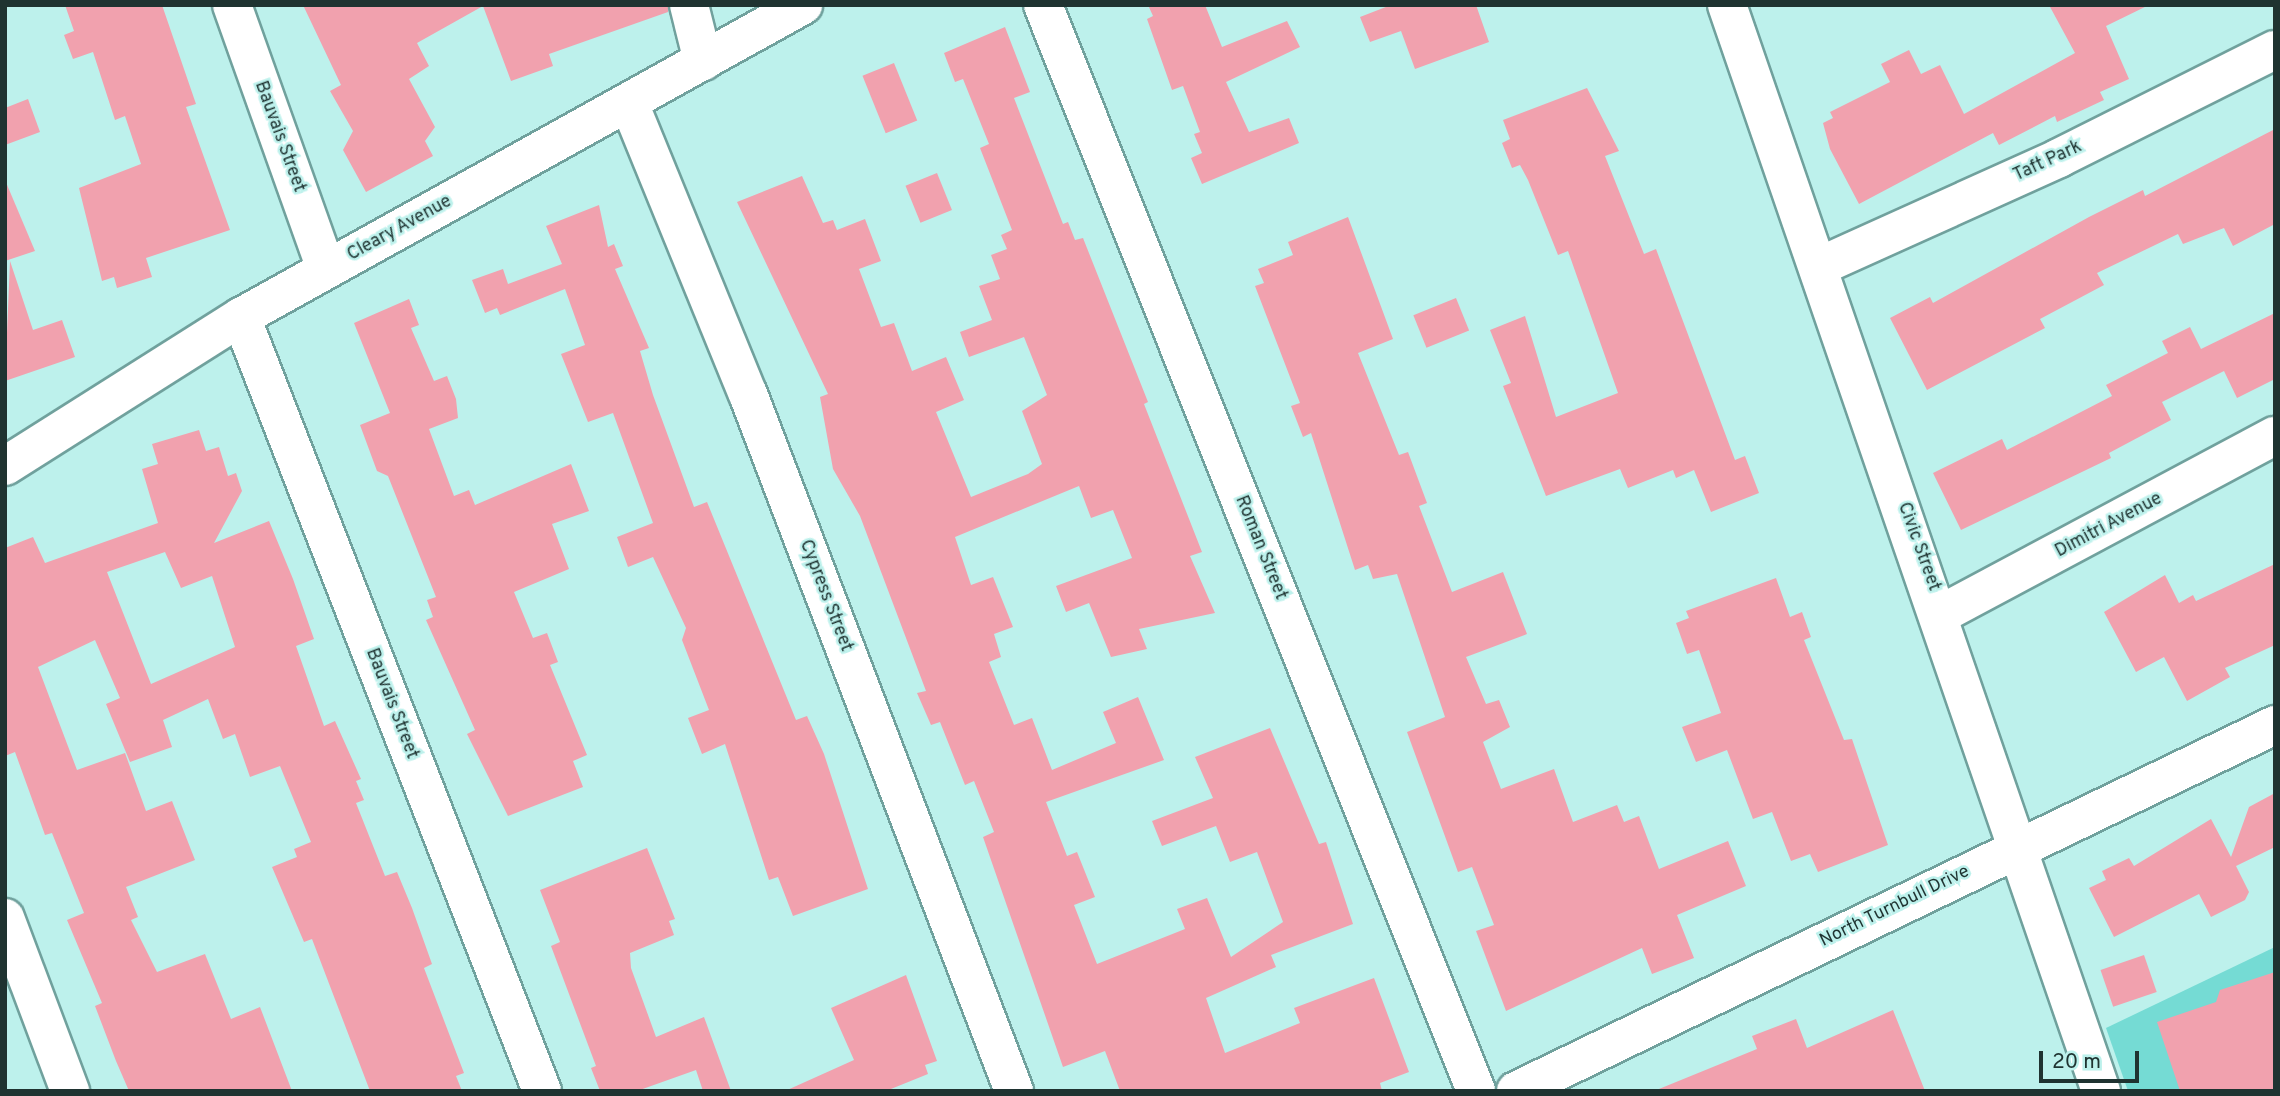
<!DOCTYPE html>
<html>
<head>
<meta charset="utf-8">
<style>
	body { margin:0 }
	#map { position:relative; width:2280px; height:1096px; overflow:hidden; background:#bdf1ec; font-family:Overpass,sans-serif }
	div>[style] { position:absolute }
	.green>* { inset:0; background:#75dbd4 }
	.building>* { inset:0; background:#f1a1ae; transform-origin:0 0 }
	.roads { filter:drop-shadow(2px 0 #70a19d) drop-shadow(-2px 0 #70a19d) drop-shadow(0 2px #70a19d) drop-shadow(0 -2px #70a19d) }
	.minor>* { height:38px; margin:-19px; padding:0 19px; transform-origin:19px; border-radius:19px; background:#fff }
	span { translate:-50% -50%; white-space:nowrap; text-align:center; line-height:1.15; -webkit-text-stroke:5px #bdf1ec; paint-order:stroke }
	.street-label { font-size:18px; color:#1f3331 }
	.frame { position:absolute; inset:0; border:7px solid #1f3331; pointer-events:none }
	.scale { position:absolute; left:2039px; top:1051px; width:100px; height:32px; box-sizing:border-box; border:4px solid #1f3331; border-top:0; padding-left:9px; font-size:21px; line-height:24px; white-space:nowrap; color:#1f3331; -webkit-text-stroke:5px #bdf1ec; paint-order:stroke }
</style>
</head>
<body>
<div id="map">
	<div class="green">
		<div style="clip-path:polygon(2275px 947px,2275px 1091px,2128px 1091px,2106px 1028px)"></div>
	</div>
	<div class="building">
		<div style="clip-path:polygon(65px 5px,162px 5px,196px 104px,186px 107px,230px 230px,146px 258px,152px 277px,117px 288px,114px 277px,102px 281px,79px 188px,141px 164px,125px 116px,115px 120px,93px 52px,73px 59px,64px 35px,74px 31px)"></div>
		<div style="clip-path:polygon(303px 5px,668px 5px,668px 12px,549px 54px,553px 66px,511px 81px,483px 6px,417px 43px,429px 66px,409px 79px,435px 127px,425px 141px,433px 156px,366px 192px,343px 150px,353px 131px,330px 91px,341px 85px)"></div>
		<div style="clip-path:polygon(1148px 5px,1205px 5px,1222px 47px,1287px 21px,1300px 47px,1226px 82px,1249px 132px,1289px 118px,1299px 143px,1202px 184px,1191px 158px,1202px 153px,1194px 134px,1200px 132px,1183px 86px,1172px 90px,1147px 19px,1153px 16px)"></div>
		<div style="clip-path:polygon(1391px 5px,1476px 5px,1489px 42px,1415px 69px,1401px 31px,1370px 42px,1360px 17px)"></div>
		<div style="clip-path:polygon(2049px 5px,2149px 5px,2106px 26px,2129px 79px,2100px 92px,2104px 100px,2057px 122px,2055px 116px,1999px 145px,1993px 133px,1859px 204px,1830px 149px,1823px 123px,1833px 118px,1830px 112px,1890px 82px,1881px 64px,1909px 50px,1921px 74px,1940px 65px,1964px 114px,2075px 53px)"></div>
		<div style="clip-path:polygon(1005px 27px,1030px 92px,1014px 98px,1063px 224px,1068px 222px,1075px 240px,1083px 238px,1148px 402px,1144px 404px,1202px 552px,1190px 556px,1215px 613px,1139px 629px,1147px 649px,1111px 657px,1089px 603px,1066px 612px,1056px 586px,1132px 558px,1113px 510px,1091px 518px,1079px 486px,955px 537px,971px 585px,993px 577px,1013px 627px,994px 634px,1001px 657px,989px 662px,1014px 725px,1032px 718px,1052px 770px,1116px 743px,1103px 712px,1138px 697px,1164px 760px,1046px 802px,1067px 856px,1077px 852px,1095px 897px,1074px 905px,1097px 964px,1185px 929px,1177px 909px,1207px 898px,1231px 957px,1283px 922px,1257px 852px,1230px 862px,1216px 826px,1162px 846px,1152px 821px,1213px 798px,1195px 757px,1270px 728px,1319px 844px,1326px 842px,1353px 924px,1271px 955px,1276px 967px,1206px 998px,1225px 1053px,1300px 1023px,1294px 1008px,1374px 978px,1409px 1072px,1380px 1083px,1382px 1091px,1120px 1091px,1105px 1051px,1063px 1067px,983px 837px,994px 832px,974px 781px,965px 785px,940px 722px,931px 725px,917px 693px,926px 691px,860px 516px,833px 469px,820px 397px,828px 394px,737px 202px,802px 176px,823px 223px,833px 220px,837px 230px,865px 219px,881px 261px,859px 269px,881px 327px,894px 323px,912px 371px,946px 357px,964px 400px,936px 412px,971px 497px,1028px 474px,1042px 464px,1022px 411px,1047px 395px,1024px 337px,969px 357px,960px 332px,992px 320px,979px 286px,1000px 279px,991px 255px,1007px 249px,1001px 235px,1012px 230px,980px 148px,989px 144px,963px 79px,955px 82px,944px 53px)"></div>
		<div style="left:894px;top:63px;width:62px;height:34px;rotate:68deg"></div>
		<div style="clip-path:polygon(1587px 88px,1619px 151px,1605px 156px,1644px 254px,1656px 249px,1735px 460px,1745px 456px,1759px 493px,1711px 512px,1694px 470px,1676px 478px,1673px 470px,1628px 488px,1620px 469px,1546px 496px,1503px 386px,1511px 383px,1490px 330px,1525px 316px,1556px 417px,1618px 393px,1568px 251px,1558px 255px,1528px 180px,1520px 165px,1512px 168px,1502px 143px,1510px 139px,1503px 120px)"></div>
		<div style="clip-path:polygon(28px 99px,40px 132px,5px 145px,5px 108px)"></div>
		<div style="clip-path:polygon(2275px 129px,2275px 224px,2233px 246px,2224px 228px,2183px 244px,2178px 234px,2097px 273px,2104px 285px,2040px 319px,2045px 328px,1927px 390px,1890px 318px,1930px 297px,1933px 303px,2089px 217px,2143px 190px,2145px 196px)"></div>
		<div style="left:937px;top:173px;width:40px;height:34px;rotate:68deg"></div>
		<div style="clip-path:polygon(5px 180px,35px 251px,5px 261px)"></div>
		<div style="clip-path:polygon(599px 205px,608px 247px,614px 244px,623px 266px,615px 269px,649px 348px,640px 351px,653px 395px,694px 507px,707px 502px,796px 720px,807px 716px,824px 754px,868px 889px,793px 916px,778px 877px,769px 880px,725px 744px,702px 754px,688px 718px,709px 710px,682px 640px,686px 628px,653px 557px,628px 567px,617px 537px,653px 523px,613px 413px,588px 422px,561px 354px,585px 345px,565px 289px,500px 315px,497px 308px,485px 313px,472px 280px,503px 269px,508px 284px,562px 264px,546px 226px)"></div>
		<div style="clip-path:polygon(1348px 217px,1393px 339px,1358px 353px,1399px 455px,1408px 452px,1427px 503px,1419px 506px,1452px 592px,1503px 572px,1527px 634px,1466px 657px,1486px 704px,1499px 700px,1510px 727px,1483px 742px,1501px 789px,1554px 769px,1573px 822px,1617px 805px,1624px 822px,1639px 816px,1659px 869px,1728px 841px,1746px 886px,1677px 915px,1694px 958px,1652px 974px,1642px 948px,1506px 1011px,1476px 931px,1494px 925px,1472px 867px,1458px 872px,1407px 732px,1445px 717px,1397px 574px,1373px 579px,1368px 565px,1355px 570px,1311px 433px,1303px 437px,1291px 406px,1300px 403px,1255px 286px,1264px 283px,1258px 269px,1293px 255px,1288px 242px)"></div>
		<div style="clip-path:polygon(10px 261px,33px 330px,62px 320px,75px 357px,5px 381px)"></div>
		<div style="left:1456px;top:298px;width:35px;height:46px;rotate:68deg"></div>
		<div style="clip-path:polygon(409px 299px,419px 325px,411px 328px,434px 381px,447px 376px,456px 399px,458px 418px,429px 429px,454px 496px,469px 490px,475px 505px,571px 464px,589px 511px,552px 524px,569px 569px,514px 592px,533px 638px,547px 633px,558px 662px,550px 665px,587px 755px,573px 761px,583px 787px,508px 816px,467px 734px,475px 730px,426px 620px,433px 617px,427px 600px,436px 597px,388px 476px,377px 471px,360px 425px,390px 413px,354px 323px)"></div>
		<div style="clip-path:polygon(2275px 313px,2275px 379px,2237px 398px,2224px 371px,2162px 402px,2171px 420px,2109px 453px,2111px 458px,1961px 530px,1933px 473px,2002px 439px,2007px 450px,2112px 396px,2106px 385px,2168px 353px,2162px 341px,2190px 327px,2201px 349px)"></div>
		<div style="clip-path:polygon(evenodd,199px 430px,206px 451px,219px 447px,228px 476px,236px 473px,242px 491px,214px 543px,269px 521px,293px 579px,314px 639px,296px 646px,324px 726px,335px 721px,361px 779px,356px 781px,364px 800px,356px 803px,385px 876px,397px 872px,412px 908px,432px 964px,424px 968px,464px 1073px,456px 1076px,462px 1091px,370px 1091px,312px 939px,304px 942px,272px 867px,297px 857px,294px 849px,311px 842px,280px 766px,250px 777px,235px 734px,223px 739px,208px 699px,163px 720px,172px 747px,130px 762px,106px 704px,120px 698px,95px 640px,38px 667px,77px 770px,125px 753px,146px 811px,172px 801px,195px 860px,126px 887px,138px 917px,131px 920px,157px 972px,205px 954px,231px 1019px,260px 1007px,292px 1091px,129px 1091px,116px 1061px,95px 1006px,102px 1003px,67px 920px,84px 913px,52px 833px,45px 835px,15px 752px,5px 756px,5px 548px,33px 537px,45px 563px,158px 523px,142px 469px,158px 464px,152px 444px,199px 430px,165px 552px,181px 588px,212px 576px,235px 647px,151px 684px,107px 572px,165px 552px)"></div>
		<div style="clip-path:polygon(2275px 564px,2275px 645px,2225px 668px,2230px 677px,2187px 701px,2164px 657px,2136px 672px,2104px 612px,2165px 575px,2179px 603px,2193px 595px,2196px 601px)"></div>
		<div style="clip-path:polygon(1776px 578px,1790px 617px,1802px 612px,1811px 637px,1804px 640px,1844px 740px,1852px 739px,1888px 845px,1818px 872px,1810px 854px,1791px 861px,1772px 812px,1753px 819px,1727px 750px,1696px 762px,1682px 727px,1721px 713px,1699px 650px,1687px 654px,1676px 623px,1689px 618px,1686px 611px)"></div>
		<div style="clip-path:polygon(2275px 793px,2275px 847px,2236px 866px,2249px 892px,2245px 900px,2211px 917px,2199px 894px,2114px 937px,2089px 888px,2106px 880px,2102px 871px,2129px 858px,2134px 866px,2211px 819px,2231px 857px,2249px 807px)"></div>
		<div style="clip-path:polygon(647px 848px,675px 919px,669px 921px,674px 935px,630px 953px,631px 968px,656px 1037px,704px 1017px,731px 1091px,703px 1091px,696px 1070px,637px 1091px,600px 1091px,591px 1068px,596px 1066px,551px 946px,560px 942px,540px 890px)"></div>
		<div style="left:2144px;top:955px;width:39px;height:46px;rotate:71deg"></div>
		<div style="clip-path:polygon(2275px 972px,2275px 1091px,2180px 1091px,2157px 1022px,2216px 1002px,2220px 990px)"></div>
		<div style="clip-path:polygon(906px 975px,937px 1061px,925px 1065px,928px 1074px,886px 1091px,785px 1091px,854px 1060px,831px 1008px)"></div>
		<div style="clip-path:polygon(1893px 1010px,1925px 1091px,1654px 1091px,1757px 1049px,1752px 1036px,1796px 1019px,1807px 1048px)"></div>
	</div>
	<div class="roads">
		<div class="minor">
			<div style="left:232px;top:5px;width:280px;rotate:70.4deg"></div>
			<div style="left:689px;top:5px;width:58px;rotate:76deg"></div>
			<div style="left:1043px;top:5px;width:1169px;rotate:68.26deg"></div>
			<div style="left:1727px;top:5px;width:1149px;rotate:71deg"></div>
			<div style="left:629px;top:103px;width:314px;rotate:67.8deg"></div>
			<div style="left:748px;top:394px;width:746px;rotate:69.11deg"></div>
			<div style="left:1818px;top:267px;width:265px;rotate:-24.3deg"></div>
			<div style="left:2059px;top:158px;width:241px;rotate:-26.6deg"></div>
			<div style="left:241px;top:317px;width:830px;rotate:68.75deg"></div>
			<div style="left:5px;top:466px;width:279px;rotate:-32.3deg"></div>
			<div style="left:241px;top:317px;width:643px;rotate:-29.04deg"></div>
			<div style="left:1941px;top:614px;width:378px;rotate:-28.1deg"></div>
			<div style="left:5px;top:918px;width:185px;rotate:69.4deg"></div>
			<div style="left:1516px;top:1091px;width:843px;rotate:-25.74deg"></div>
		</div>
	</div>
	<div class="street-label">
		<span style="left:279px;top:137px;rotate:70deg">Bauvais Street</span>
		<span style="left:2048px;top:162px;rotate:-25deg">Taft Park</span>
		<span style="left:400px;top:229px;rotate:-29deg">Cleary Avenue</span>
		<span style="left:2109px;top:526px;rotate:-28deg">Dimitri Avenue</span>
		<span style="left:1918px;top:547px;rotate:70deg">Civic Street</span>
		<span style="left:1260px;top:548px;rotate:68deg">Roman Street</span>
		<span style="left:825px;top:596px;rotate:69deg">Cypress Street</span>
		<span style="left:391px;top:704px;rotate:69deg">Bauvais Street</span>
		<span style="left:1895px;top:907px;rotate:-26deg">North Turnbull Drive</span>
	</div>
	<div class="frame"></div>
	<div class="scale">20 m</div>
</div>
</body>
</html>
